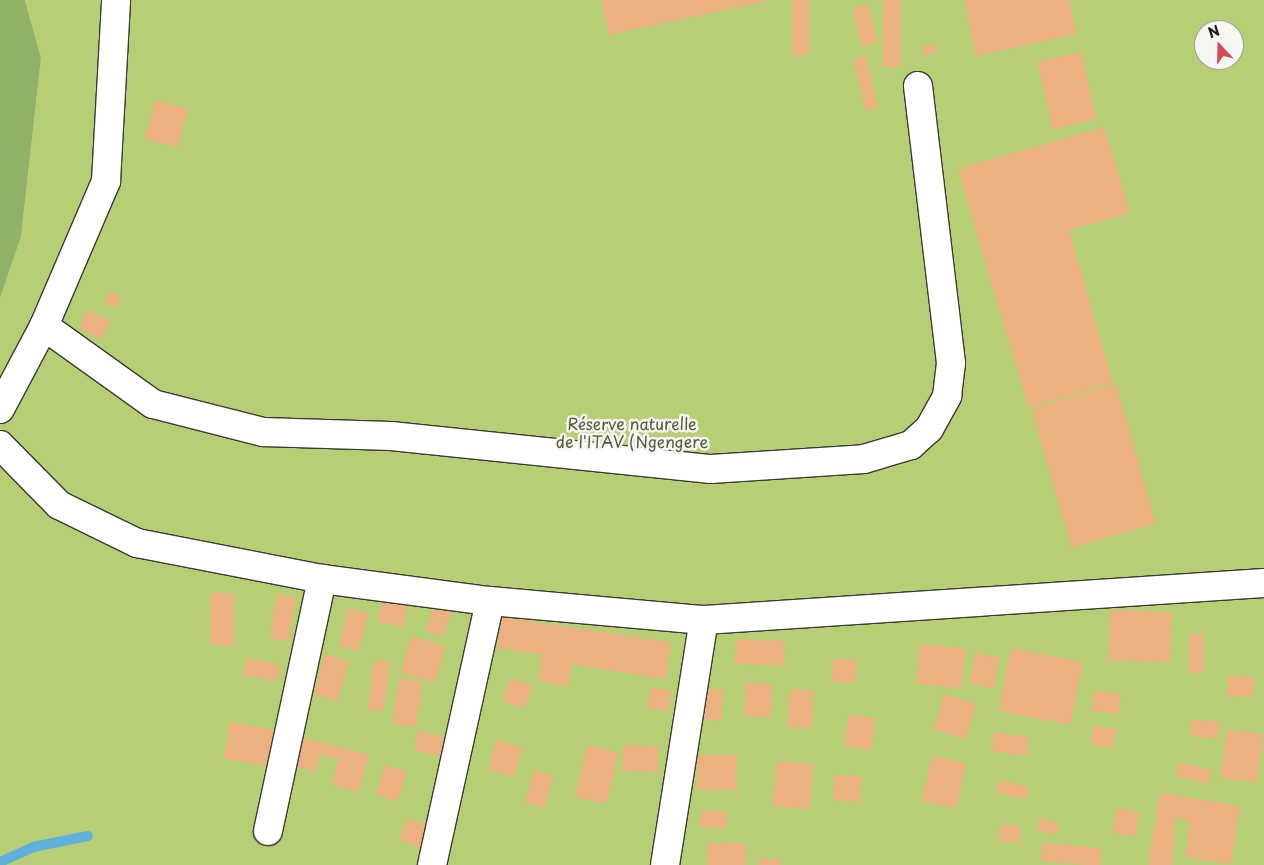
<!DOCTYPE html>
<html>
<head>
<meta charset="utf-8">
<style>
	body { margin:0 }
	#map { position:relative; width:1264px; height:865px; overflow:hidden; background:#e8e3c4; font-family:"Playpen Sans",sans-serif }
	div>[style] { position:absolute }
	.green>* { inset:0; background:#b6cf74 }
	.forest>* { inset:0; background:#90b266 }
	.stream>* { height:10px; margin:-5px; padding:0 5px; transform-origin:5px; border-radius:5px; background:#61afdb }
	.building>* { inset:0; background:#ecb181; transform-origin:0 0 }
	.roads { filter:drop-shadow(1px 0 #3b3a35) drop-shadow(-1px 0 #3b3a35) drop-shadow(0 1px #3b3a35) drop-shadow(0 -1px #3b3a35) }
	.minor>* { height:28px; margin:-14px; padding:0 14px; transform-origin:14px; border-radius:14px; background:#fff }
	span { translate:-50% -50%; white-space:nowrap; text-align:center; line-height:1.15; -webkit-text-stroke:5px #f6f6f2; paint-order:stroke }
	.park-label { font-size:16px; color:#525b3b }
	.north { position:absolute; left:1194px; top:20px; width:50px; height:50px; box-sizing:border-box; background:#f6f6f2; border:1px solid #9f9f9c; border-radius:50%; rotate:339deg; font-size:14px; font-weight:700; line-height:20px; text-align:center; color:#1c1c1c }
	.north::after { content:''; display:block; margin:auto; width:18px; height:22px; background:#d1495b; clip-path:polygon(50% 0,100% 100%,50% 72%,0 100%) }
</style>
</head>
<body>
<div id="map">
	<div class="green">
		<div style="clip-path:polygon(evenodd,25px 0,1264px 0,1264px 865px,0 865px,0 298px,21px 237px,41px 58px,25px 0,1204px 30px,1234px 30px,1234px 60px,1204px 60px,1204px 30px)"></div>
	</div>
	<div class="forest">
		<div style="clip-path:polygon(0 0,25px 0,41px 58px,21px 237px,0 298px)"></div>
	</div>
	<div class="stream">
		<div style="left:0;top:862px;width:36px;rotate:-24deg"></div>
		<div style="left:33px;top:847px;width:56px;rotate:-11.3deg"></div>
	</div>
	<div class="building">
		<div style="clip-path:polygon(601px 0,766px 0,766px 1px,609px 35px)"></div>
		<div style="left:792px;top:0;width:17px;height:55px"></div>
		<div style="left:883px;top:0;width:18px;height:67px"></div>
		<div style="clip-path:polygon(964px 0,1069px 0,1076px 34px,976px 56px)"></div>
		<div style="left:868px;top:4px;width:40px;height:16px;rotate:76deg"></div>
		<div style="left:935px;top:43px;width:9px;height:14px;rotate:72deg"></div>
		<div style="left:1081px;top:52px;width:69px;height:45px;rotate:77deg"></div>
		<div style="left:866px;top:56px;width:53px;height:13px;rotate:77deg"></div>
		<div style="left:155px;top:100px;width:34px;height:40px;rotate:15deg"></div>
		<div style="clip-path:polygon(1104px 127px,1130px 213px,1069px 230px,1113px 383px,1028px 407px,958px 169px)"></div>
		<div style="left:109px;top:291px;width:13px;height:13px;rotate:23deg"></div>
		<div style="left:88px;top:310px;width:25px;height:20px;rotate:27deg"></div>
		<div style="left:1116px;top:384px;width:145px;height:88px;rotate:74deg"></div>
		<div style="left:384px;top:590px;width:26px;height:33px;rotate:11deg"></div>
		<div style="left:210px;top:593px;width:24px;height:52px"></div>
		<div style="left:277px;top:594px;width:19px;height:45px;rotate:9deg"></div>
		<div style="left:436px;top:601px;width:19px;height:31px;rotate:21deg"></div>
		<div style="left:348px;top:608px;width:21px;height:39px;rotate:14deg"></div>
		<div style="left:1110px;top:610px;width:62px;height:50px;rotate:2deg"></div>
		<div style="clip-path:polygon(502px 617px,671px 642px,665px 679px,571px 664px,568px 686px,538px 681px,542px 654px,497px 648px)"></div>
		<div style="left:1189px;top:634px;width:15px;height:39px"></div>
		<div style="left:411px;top:636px;width:36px;height:38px;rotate:16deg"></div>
		<div style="left:736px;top:639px;width:49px;height:25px;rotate:2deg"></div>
		<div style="left:920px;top:644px;width:46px;height:40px;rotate:6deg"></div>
		<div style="left:1011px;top:648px;width:73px;height:64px;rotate:11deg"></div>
		<div style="left:975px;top:653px;width:25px;height:31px;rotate:11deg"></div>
		<div style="left:325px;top:654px;width:25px;height:42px;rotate:16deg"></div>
		<div style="left:247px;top:658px;width:34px;height:17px;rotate:12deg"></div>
		<div style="left:833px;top:659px;width:23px;height:23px;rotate:2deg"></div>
		<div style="left:374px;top:660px;width:16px;height:50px;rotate:7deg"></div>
		<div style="left:1228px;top:676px;width:26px;height:20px;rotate:2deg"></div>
		<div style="left:399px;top:678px;width:24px;height:46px;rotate:9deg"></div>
		<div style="left:510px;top:678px;width:24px;height:24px;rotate:19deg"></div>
		<div style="left:746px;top:682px;width:27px;height:34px;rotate:4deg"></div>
		<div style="left:651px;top:687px;width:21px;height:21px;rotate:11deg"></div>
		<div style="left:703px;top:688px;width:21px;height:31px;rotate:5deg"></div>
		<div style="left:790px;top:689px;width:24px;height:38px;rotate:5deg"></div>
		<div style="left:1094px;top:691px;width:27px;height:20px;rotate:6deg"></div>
		<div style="left:944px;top:694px;width:34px;height:37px;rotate:17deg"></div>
		<div style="left:848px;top:715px;width:27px;height:32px;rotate:6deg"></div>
		<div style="left:1192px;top:719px;width:28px;height:17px;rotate:6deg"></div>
		<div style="left:230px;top:722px;width:47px;height:37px;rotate:10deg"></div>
		<div style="left:1093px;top:726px;width:23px;height:19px;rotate:7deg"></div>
		<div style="left:1227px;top:729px;width:37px;height:49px;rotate:8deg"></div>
		<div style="left:418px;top:731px;width:35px;height:20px;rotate:12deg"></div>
		<div style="left:994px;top:732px;width:36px;height:19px;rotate:8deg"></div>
		<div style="clip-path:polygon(302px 737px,369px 755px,358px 792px,332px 785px,339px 759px,320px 754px,315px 772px,294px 767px)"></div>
		<div style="left:496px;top:740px;width:27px;height:31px;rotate:15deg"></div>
		<div style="left:587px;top:745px;width:32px;height:53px;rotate:13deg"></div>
		<div style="left:623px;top:745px;width:36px;height:26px;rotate:2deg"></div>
		<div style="left:697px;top:755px;width:40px;height:35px"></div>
		<div style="left:932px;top:756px;width:35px;height:46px;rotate:13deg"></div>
		<div style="left:777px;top:761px;width:37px;height:45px;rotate:6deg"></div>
		<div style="left:1179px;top:763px;width:33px;height:14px;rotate:12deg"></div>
		<div style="left:385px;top:765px;width:23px;height:31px;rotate:18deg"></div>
		<div style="left:534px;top:770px;width:20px;height:34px;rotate:15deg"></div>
		<div style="left:834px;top:775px;width:27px;height:26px;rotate:2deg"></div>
		<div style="left:999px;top:780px;width:30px;height:13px;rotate:12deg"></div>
		<div style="clip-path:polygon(1160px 793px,1240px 806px,1231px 864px,1185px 857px,1190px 821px,1175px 818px,1172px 865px,1148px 865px)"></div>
		<div style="left:1117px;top:808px;width:23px;height:25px;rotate:10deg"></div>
		<div style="left:701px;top:810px;width:26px;height:17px;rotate:4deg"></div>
		<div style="left:407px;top:818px;width:31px;height:23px;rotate:21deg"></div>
		<div style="left:1039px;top:819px;width:20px;height:12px;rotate:9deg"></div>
		<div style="left:1000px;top:825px;width:21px;height:16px;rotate:5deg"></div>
		<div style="left:708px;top:842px;width:38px;height:23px;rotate:3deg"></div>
		<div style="left:1042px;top:843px;width:60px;height:18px;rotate:5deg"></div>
		<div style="clip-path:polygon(759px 858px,781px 859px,780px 865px,759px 865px)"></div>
	</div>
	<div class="roads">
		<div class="minor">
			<div style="left:44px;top:326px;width:134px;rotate:35.6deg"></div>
			<div style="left:153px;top:404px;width:114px;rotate:14.3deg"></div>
			<div style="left:263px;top:432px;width:128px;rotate:1.8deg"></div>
			<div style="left:391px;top:436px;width:322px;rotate:5.9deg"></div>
			<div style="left:711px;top:469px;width:153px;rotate:-3.7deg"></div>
			<div style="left:864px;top:459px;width:49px;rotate:-16.6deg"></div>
			<div style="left:911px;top:445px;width:24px;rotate:-42deg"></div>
			<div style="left:929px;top:429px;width:38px;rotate:-61deg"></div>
			<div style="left:947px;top:396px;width:33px;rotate:-83deg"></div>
			<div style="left:951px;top:363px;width:279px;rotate:-96.8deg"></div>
			<div style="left:0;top:409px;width:94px;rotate:-62.1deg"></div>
			<div style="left:44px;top:326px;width:158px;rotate:-66.8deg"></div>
			<div style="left:106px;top:181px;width:181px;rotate:-86.8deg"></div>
			<div style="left:0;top:445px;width:84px;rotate:45.5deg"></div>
			<div style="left:59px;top:505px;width:87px;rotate:26deg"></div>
			<div style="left:137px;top:543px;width:188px;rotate:11deg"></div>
			<div style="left:322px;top:579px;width:169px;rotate:7.5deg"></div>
			<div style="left:490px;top:601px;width:215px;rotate:5.1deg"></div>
			<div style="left:704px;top:620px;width:561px;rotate:-3.78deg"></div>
			<div style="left:268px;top:831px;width:258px;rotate:-77.9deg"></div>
			<div style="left:432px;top:865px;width:270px;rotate:-77.6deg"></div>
			<div style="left:665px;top:865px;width:248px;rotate:-81deg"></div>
		</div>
	</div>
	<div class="park-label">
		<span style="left:632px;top:432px">Réserve naturelle<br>de l'ITAV (Ngengere</span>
	</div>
	<div class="north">N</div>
</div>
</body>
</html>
